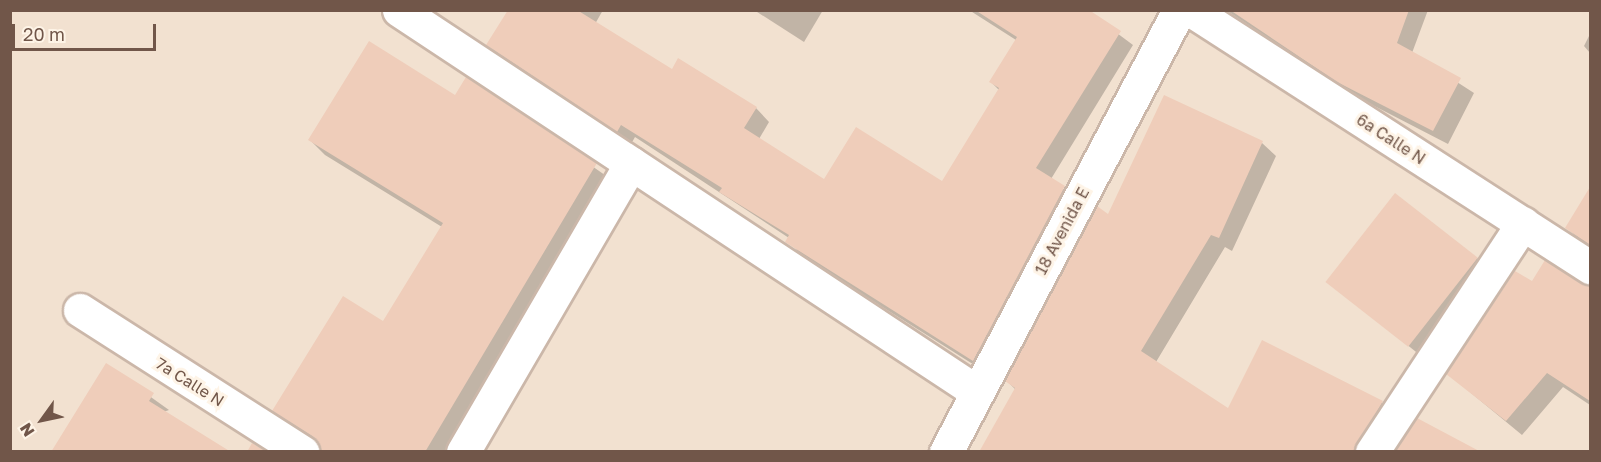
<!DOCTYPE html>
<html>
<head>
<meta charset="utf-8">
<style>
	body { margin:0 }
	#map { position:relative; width:1601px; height:462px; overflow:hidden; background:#fbf0e1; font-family:"Golos Text",sans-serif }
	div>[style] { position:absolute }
	.residential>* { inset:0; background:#f2e1d0; transform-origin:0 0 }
	.shadow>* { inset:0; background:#0003 }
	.building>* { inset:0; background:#efcdba; transform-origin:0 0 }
	.roads { filter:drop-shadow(2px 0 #cbb7a9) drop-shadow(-2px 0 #cbb7a9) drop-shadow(0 2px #cbb7a9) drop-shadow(0 -2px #cbb7a9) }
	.minor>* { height:33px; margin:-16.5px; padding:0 16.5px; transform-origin:16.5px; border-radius:16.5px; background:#fff }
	span { translate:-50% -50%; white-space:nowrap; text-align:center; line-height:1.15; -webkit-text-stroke:6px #fef4e7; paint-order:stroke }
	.street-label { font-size:16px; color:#715649 }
	.frame { position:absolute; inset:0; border:12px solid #715649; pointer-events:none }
	.north { position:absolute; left:12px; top:390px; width:60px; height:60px; -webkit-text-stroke:4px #fef4e7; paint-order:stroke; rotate:237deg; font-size:16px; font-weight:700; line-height:24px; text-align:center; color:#715649 }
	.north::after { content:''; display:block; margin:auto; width:21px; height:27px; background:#715649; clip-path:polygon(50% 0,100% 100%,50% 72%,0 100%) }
	.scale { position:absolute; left:12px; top:24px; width:144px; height:27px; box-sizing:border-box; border:3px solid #715649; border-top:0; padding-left:8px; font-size:18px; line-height:21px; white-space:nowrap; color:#715649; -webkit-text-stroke:4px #fef4e7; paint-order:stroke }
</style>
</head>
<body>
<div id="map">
	<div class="residential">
		<div style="left:11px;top:11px;width:1579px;height:440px"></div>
	</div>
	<div class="shadow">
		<div style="clip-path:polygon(510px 10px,603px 10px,595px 24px,672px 71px,756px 108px,769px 122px,759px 139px,824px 181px,942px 183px,1000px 91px,991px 82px,1016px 40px,969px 10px,1086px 10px,1133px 45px,1051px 179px,1077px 201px,987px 373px,800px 255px,789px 238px,635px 137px,631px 144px,502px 58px,488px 45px)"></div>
		<div style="clip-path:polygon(754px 10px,823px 10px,804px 42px)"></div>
		<div style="clip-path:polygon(1226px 10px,1428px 10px,1412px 53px,1474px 93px,1448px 144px,1353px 95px)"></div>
		<div style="clip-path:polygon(1590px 34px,1590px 53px,1584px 46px)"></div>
		<div style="clip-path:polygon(467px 79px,612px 180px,449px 452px,319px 452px,274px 410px,383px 323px,442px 227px,325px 155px,310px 140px,456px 97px)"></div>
		<div style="clip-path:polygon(1165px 97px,1262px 143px,1276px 156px,1232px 251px,1225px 247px,1156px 362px,1229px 410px,1382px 403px,1396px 416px,1374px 452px,981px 452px,1016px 390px,1007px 381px,1109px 216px)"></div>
		<div style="clip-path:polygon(1590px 190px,1590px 249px,1567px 228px)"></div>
		<div style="clip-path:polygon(1477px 258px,1490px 272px,1430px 363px,1328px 282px)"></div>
		<div style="clip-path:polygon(1533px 283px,1590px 286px,1590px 405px,1563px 387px,1522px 435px,1448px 374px)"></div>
		<div style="clip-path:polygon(106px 365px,169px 410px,53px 452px)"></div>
	</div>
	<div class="building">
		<div style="clip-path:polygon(508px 10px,577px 10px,672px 69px,678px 58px,757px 107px,744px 128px,824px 179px,856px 127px,942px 181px,999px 88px,989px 82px,1017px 37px,975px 10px,1089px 10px,1121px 31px,1036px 168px,1065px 186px,973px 361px,785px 242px,789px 235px,719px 192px,722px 188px,621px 125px,617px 132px,486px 45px)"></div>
		<div style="clip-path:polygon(1230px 10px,1409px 10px,1397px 43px,1461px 78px,1433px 131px,1337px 82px)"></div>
		<div style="clip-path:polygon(369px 41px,455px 95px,466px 77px,597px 163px,425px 452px,321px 452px,312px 436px,272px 411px,343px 296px,383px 321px,443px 223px,308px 140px)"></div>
		<div style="clip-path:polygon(1164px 95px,1263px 141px,1219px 238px,1211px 235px,1141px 351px,1228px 408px,1262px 340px,1383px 401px,1353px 452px,979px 452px,1015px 388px,1005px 381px,1097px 206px,1108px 214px)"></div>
		<div style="clip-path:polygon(1590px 187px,1590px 245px,1565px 228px)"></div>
		<div style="left:1395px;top:193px;width:105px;height:113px;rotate:38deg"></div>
		<div style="clip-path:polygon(1545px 260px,1590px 285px,1590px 401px,1547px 373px,1506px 421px,1446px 374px,1515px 271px,1532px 281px)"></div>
		<div style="clip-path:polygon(106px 363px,154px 393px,149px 401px,231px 452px,51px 452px)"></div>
		<div style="clip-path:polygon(1417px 418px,1481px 452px,1395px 452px)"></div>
		<div style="clip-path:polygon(252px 443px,266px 452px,247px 452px)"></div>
	</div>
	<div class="roads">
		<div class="minor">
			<div style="left:399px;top:10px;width:693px;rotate:33.46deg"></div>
			<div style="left:1191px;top:10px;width:475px;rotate:32.8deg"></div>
			<div style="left:80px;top:310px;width:264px;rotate:32.6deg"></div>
			<div style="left:463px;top:452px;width:334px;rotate:-59.8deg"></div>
			<div style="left:946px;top:452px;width:500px;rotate:-62.2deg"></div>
			<div style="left:1372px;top:452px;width:274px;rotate:-56.6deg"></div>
		</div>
	</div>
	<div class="street-label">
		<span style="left:1391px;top:139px;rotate:33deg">6a Calle N</span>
		<span style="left:1062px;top:231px;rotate:-62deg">18 Avenida E</span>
		<span style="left:190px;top:382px;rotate:32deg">7a Calle N</span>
	</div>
	<div class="frame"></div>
	<div class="north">N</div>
	<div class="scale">20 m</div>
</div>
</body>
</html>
